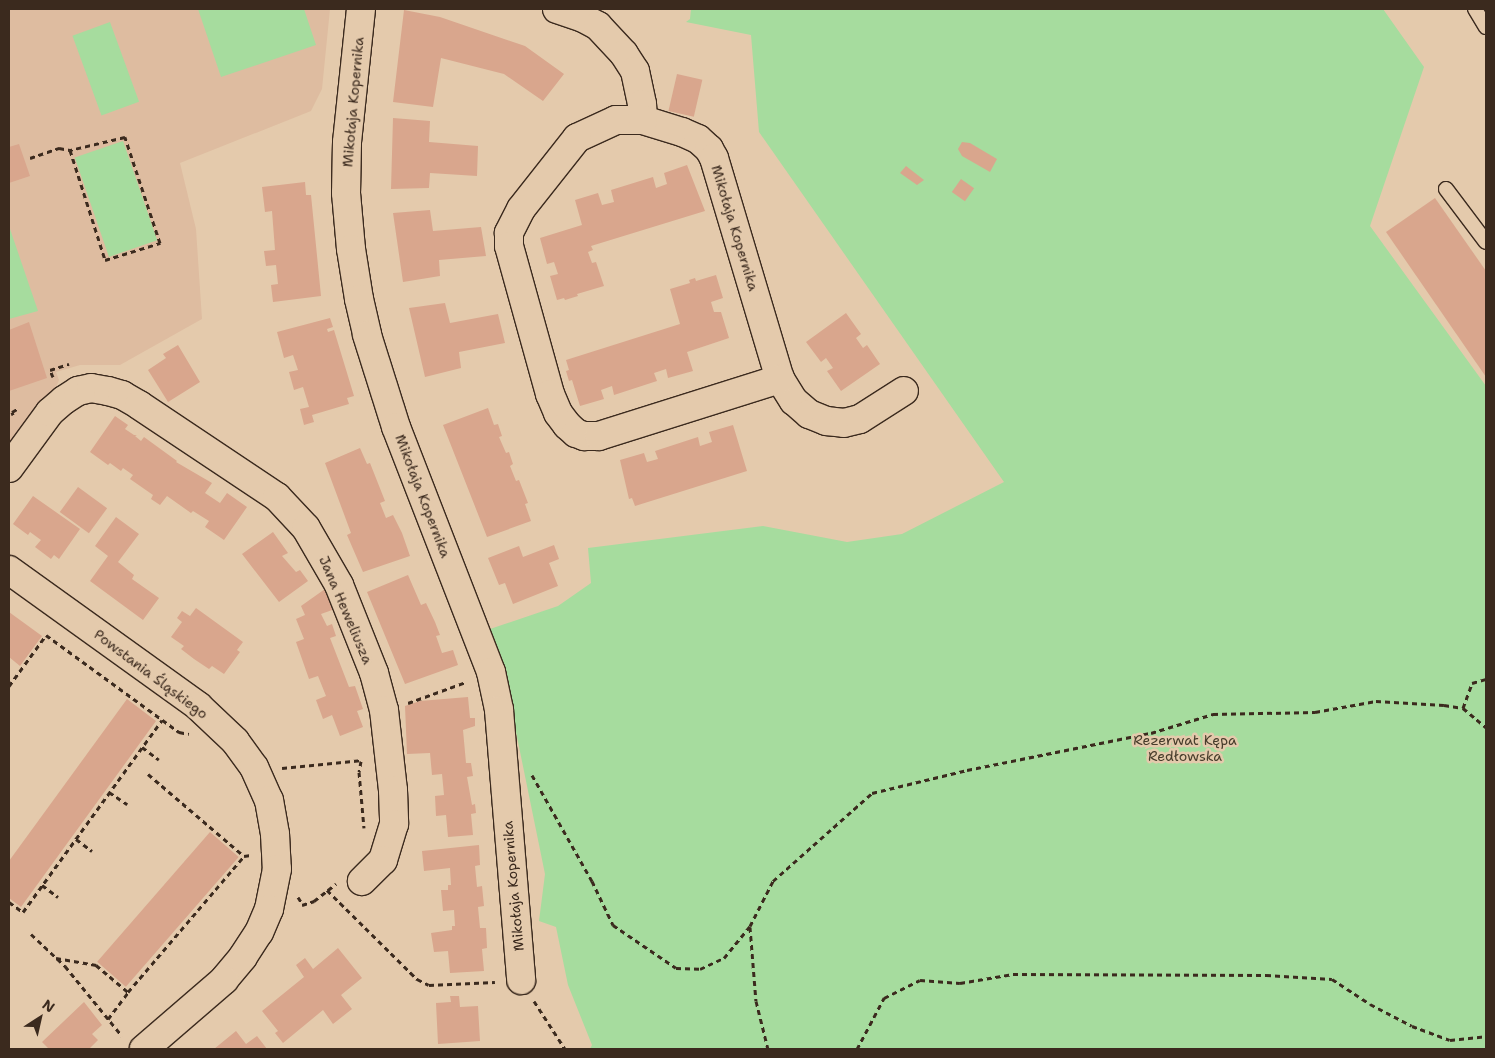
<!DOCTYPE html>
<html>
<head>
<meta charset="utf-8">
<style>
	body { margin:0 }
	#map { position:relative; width:1495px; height:1058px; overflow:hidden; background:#e4caac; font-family:"Shantell Sans",sans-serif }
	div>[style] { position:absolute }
	.built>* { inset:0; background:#debca0 }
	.green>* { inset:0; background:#a6dc9e; transform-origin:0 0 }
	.building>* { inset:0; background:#d9a68d; transform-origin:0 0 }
	.path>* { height:3px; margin-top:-1.5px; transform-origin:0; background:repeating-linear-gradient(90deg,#3b2a1e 0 5px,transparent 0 9px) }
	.roads { filter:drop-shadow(1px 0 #3b2a1e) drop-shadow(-1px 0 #3b2a1e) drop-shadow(0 1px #3b2a1e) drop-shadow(0 -1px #3b2a1e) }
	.lane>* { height:14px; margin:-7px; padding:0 7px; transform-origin:7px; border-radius:7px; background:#e4caac }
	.street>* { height:28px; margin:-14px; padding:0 14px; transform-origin:14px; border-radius:14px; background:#e4caac }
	span { translate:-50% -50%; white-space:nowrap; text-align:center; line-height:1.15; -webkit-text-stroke:5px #e4caac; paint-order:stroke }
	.street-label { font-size:14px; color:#3b2a1e }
	.park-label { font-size:14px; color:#463c2b }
	.frame { position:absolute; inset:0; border:10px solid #3b2a1e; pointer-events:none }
	.north { position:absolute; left:15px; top:993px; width:50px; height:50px; -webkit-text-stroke:4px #e4caac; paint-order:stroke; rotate:35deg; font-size:14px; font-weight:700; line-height:20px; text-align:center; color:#3b2a1e }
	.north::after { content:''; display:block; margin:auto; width:18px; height:22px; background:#3b2a1e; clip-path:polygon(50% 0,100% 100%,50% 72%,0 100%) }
</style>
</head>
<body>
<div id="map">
	<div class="built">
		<div style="clip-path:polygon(9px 9px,330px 9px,322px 89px,311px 111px,180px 163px,196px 229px,202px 319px,120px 365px,80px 365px,56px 372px,59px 380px,57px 385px,38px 406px,9px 448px)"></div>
	</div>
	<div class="green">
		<div style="clip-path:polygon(198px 9px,304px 9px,316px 45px,221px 77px)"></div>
		<div style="clip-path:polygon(691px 9px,1383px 9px,1424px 67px,1370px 226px,1486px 386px,1486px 1049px,590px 1049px,592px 1045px,568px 985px,556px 927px,539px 921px,545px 874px,506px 683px,490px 629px,558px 606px,591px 583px,588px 548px,763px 526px,847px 542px,902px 534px,1004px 482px,759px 132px,751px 35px,686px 22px,690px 19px)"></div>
		<div style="left:110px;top:22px;width:85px;height:40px;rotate:70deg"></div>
		<div style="left:123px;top:141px;width:105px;height:51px;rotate:71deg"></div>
		<div style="clip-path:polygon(9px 226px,38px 311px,9px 319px)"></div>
	</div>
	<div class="building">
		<div style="clip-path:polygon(404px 10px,440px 17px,525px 46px,564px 74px,543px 101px,504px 74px,441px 58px,433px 107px,393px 102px)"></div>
		<div style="left:677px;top:74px;width:26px;height:38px;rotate:13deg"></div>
		<div style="clip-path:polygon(393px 118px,430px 121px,429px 142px,478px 146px,477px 176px,430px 173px,429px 188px,391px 189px)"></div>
		<div style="clip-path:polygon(962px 142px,970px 143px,997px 159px,990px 172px,962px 156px,958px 149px)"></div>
		<div style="clip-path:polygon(19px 144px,30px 176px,9px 183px,9px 147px)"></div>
		<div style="clip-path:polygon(687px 165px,705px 211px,591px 246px,593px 250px,588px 252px,592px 263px,596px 262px,604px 286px,577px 294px,578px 296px,565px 300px,564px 298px,557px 300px,550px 276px,558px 274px,554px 262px,547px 264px,540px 238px,582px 225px,575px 200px,598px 193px,602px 205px,614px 202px,611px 190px,653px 177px,656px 188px,667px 184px,664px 173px)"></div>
		<div style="clip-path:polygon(906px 166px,924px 180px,917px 185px,900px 173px)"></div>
		<div style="left:961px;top:179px;width:16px;height:16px;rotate:35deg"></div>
		<div style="clip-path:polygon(305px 182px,306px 195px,311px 195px,321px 296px,273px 302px,271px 285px,278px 284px,276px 265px,266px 266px,264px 251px,275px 250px,272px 211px,265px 212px,262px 187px)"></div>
		<div style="clip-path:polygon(1435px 198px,1486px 271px,1486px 377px,1386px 232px)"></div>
		<div style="clip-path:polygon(430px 210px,433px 231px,481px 227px,486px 256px,439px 260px,440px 276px,403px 282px,393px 213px)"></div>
		<div style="clip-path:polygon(716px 275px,723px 298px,711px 302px,714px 312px,721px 312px,729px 338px,687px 352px,693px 371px,668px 378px,666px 369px,654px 373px,657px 381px,614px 395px,612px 386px,601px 390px,604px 399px,580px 406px,572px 380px,569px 381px,566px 371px,569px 370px,566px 360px,680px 324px,670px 289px,690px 283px,689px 280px,695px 278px,696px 281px)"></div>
		<div style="clip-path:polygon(445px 303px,450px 323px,498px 314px,505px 343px,459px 352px,461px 368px,425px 377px,409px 308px)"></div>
		<div style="clip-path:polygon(846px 313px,861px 334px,856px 338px,863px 348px,867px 345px,880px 364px,841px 391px,827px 371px,833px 368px,826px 358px,821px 362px,806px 342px)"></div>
		<div style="clip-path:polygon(330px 318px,333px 327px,327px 329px,328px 332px,334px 330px,354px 396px,347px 398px,349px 404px,312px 415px,314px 422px,304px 425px,300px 409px,309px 407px,303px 387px,294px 390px,289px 372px,298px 370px,293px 355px,284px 358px,277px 332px)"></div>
		<div style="clip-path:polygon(29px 322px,47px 378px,9px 391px,9px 330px)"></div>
		<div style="clip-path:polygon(178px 345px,200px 382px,168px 402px,148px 370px,166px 358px,163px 354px)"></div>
		<div style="clip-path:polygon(488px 408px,494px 425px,498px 424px,502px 436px,499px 437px,506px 453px,509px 452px,513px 464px,510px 466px,516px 481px,519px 480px,528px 503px,525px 504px,531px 521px,487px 537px,443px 425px)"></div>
		<div style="clip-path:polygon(115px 416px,128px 425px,125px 429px,134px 435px,137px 435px,135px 436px,141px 441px,144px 437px,177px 461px,176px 462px,212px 483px,205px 493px,220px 503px,227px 493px,247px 507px,224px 540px,205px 527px,209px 521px,193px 511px,191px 513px,167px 496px,160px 505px,151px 499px,153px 495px,130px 479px,133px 475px,123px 468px,121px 471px,110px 463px,108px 465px,90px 452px)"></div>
		<div style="clip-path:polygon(733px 425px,747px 471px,635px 506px,632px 498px,629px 499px,620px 460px,644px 453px,647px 462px,658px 459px,655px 451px,698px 437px,700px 446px,712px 442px,709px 432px)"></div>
		<div style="clip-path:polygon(360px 448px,367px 464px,370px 463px,385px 501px,380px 503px,386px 518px,393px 515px,402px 533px,410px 556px,363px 572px,347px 535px,351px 533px,325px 463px)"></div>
		<div style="left:78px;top:487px;width:36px;height:31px;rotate:36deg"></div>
		<div style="clip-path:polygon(33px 496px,80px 529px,59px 559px,54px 555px,51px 559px,35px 547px,41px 540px,30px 532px,28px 535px,13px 524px)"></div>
		<div style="clip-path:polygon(116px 517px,139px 534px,118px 562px,134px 575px,132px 579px,159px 598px,143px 620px,90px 581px,108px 556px,95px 546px)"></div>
		<div style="clip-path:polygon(273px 532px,288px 553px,282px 556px,296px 572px,300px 570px,308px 581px,279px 602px,242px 554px)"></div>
		<div style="clip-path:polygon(554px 545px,559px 559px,549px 563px,558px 586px,513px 604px,505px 583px,499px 585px,488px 558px,519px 546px,523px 557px)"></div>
		<div style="clip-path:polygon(408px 575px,421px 605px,426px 603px,435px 622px,440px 635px,436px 636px,442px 653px,453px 650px,458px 665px,405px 684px,367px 592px)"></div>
		<div style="clip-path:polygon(325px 589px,335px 609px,321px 614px,327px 626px,332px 624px,336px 636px,330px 638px,349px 687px,355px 686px,363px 709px,357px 711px,363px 727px,340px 736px,332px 715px,323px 719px,316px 700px,326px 696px,318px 676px,309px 679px,296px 642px,304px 639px,296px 619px,305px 615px,301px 606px)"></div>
		<div style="clip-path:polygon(196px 608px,243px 642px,237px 650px,240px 652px,224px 674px,212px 666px,209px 669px,194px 659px,181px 649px,184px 646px,171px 637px,182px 622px,177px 618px,182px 611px,190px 616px)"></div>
		<div style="clip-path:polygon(9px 612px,42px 636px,20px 666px,9px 657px)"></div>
		<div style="clip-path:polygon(468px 697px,470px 718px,475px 718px,475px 726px,463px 730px,466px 763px,471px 763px,473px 776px,467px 777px,472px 805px,475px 804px,476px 813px,471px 814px,473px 835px,448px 837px,446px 815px,436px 816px,435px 796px,444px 795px,442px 774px,432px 775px,430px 753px,407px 754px,405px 706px,420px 701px)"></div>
		<div style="clip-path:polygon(127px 699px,156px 721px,21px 907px,9px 898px,9px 861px)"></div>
		<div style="left:210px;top:832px;width:38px;height:172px;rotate:41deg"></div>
		<div style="clip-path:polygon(479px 845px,480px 865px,475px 866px,477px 887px,482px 886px,484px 906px,478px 907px,480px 928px,486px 928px,487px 948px,482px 949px,484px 971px,450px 973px,448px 951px,434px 952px,431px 933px,452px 930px,452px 926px,455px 926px,454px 910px,443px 911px,441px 890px,448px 890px,448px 885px,451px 885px,450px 868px,424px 871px,422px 851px)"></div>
		<div style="clip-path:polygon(338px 948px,362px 978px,341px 995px,352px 1009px,333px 1024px,323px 1010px,283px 1043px,275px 1033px,278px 1031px,262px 1011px,304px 977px,296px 965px,305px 958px,313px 969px)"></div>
		<div style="clip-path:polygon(450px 996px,459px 996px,460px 1007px,478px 1006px,480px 1041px,438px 1044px,436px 1003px,451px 1002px)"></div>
		<div style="clip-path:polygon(84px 1002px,102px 1025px,92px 1034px,98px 1040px,89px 1049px,49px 1049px,42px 1042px)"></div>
		<div style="clip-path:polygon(236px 1031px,246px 1044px,257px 1036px,267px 1049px,214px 1049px)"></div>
	</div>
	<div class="path">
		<div style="left:30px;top:158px;width:31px;rotate:-19deg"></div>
		<div style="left:59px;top:148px;width:11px;rotate:10deg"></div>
		<div style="left:70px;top:150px;width:115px;rotate:72.3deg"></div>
		<div style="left:105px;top:260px;width:58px;rotate:-17.2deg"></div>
		<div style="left:160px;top:243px;width:112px;rotate:-108.3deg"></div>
		<div style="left:125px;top:137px;width:57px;rotate:166.7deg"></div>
		<div style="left:53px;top:377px;width:8px;rotate:-113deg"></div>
		<div style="left:50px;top:370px;width:20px;rotate:-18deg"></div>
		<div style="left:13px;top:415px;width:3px;rotate:-108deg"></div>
		<div style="left:12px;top:412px;width:8px;rotate:-30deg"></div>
		<div style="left:46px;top:635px;width:165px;rotate:36.1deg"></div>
		<div style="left:179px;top:732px;width:10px;rotate:11deg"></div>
		<div style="left:9px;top:686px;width:63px;rotate:-54deg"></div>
		<div style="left:408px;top:703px;width:62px;rotate:-19.9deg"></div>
		<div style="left:1463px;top:708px;width:27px;rotate:-70deg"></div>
		<div style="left:1472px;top:683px;width:15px;rotate:-16deg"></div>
		<div style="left:142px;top:747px;width:21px;rotate:37deg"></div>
		<div style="left:361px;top:761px;width:11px;rotate:100deg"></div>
		<div style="left:359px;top:772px;width:56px;rotate:84.9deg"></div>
		<div style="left:282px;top:768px;width:81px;rotate:-5.6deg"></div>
		<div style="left:148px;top:774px;width:126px;rotate:40.5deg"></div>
		<div style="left:532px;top:775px;width:122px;rotate:60.5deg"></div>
		<div style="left:592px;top:881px;width:49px;rotate:64.5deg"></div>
		<div style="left:613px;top:925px;width:76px;rotate:34.3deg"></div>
		<div style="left:676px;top:968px;width:24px;rotate:2deg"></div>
		<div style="left:700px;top:969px;width:26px;rotate:-25deg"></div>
		<div style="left:724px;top:958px;width:41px;rotate:-50.9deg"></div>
		<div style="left:750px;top:926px;width:51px;rotate:-62.9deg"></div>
		<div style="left:773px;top:881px;width:132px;rotate:-41.6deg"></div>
		<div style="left:872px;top:793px;width:98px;rotate:-13.6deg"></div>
		<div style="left:967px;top:770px;width:188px;rotate:-11.4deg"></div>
		<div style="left:1151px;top:733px;width:65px;rotate:-17deg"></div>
		<div style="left:1213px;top:714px;width:102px;rotate:-1.1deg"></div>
		<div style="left:1315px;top:712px;width:62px;rotate:-10.2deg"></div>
		<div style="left:1376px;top:701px;width:68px;rotate:3.4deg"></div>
		<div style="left:1444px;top:705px;width:19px;rotate:9deg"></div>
		<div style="left:1463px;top:708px;width:30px;rotate:40deg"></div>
		<div style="left:109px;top:792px;width:22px;rotate:34deg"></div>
		<div style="left:76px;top:839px;width:20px;rotate:37deg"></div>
		<div style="left:42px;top:885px;width:20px;rotate:37deg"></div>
		<div style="left:327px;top:890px;width:127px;rotate:44.7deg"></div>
		<div style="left:417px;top:979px;width:13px;rotate:27deg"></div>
		<div style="left:429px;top:985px;width:66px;rotate:-2.6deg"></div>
		<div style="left:298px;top:897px;width:9px;rotate:58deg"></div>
		<div style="left:9px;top:902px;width:17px;rotate:36deg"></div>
		<div style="left:23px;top:912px;width:237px;rotate:-54.1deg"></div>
		<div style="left:302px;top:905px;width:13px;rotate:-18deg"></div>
		<div style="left:314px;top:901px;width:28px;rotate:-38deg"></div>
		<div style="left:750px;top:927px;width:74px;rotate:85.4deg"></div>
		<div style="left:756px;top:1001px;width:49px;rotate:76deg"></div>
		<div style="left:31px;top:934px;width:47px;rotate:43.3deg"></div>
		<div style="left:65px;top:966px;width:90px;rotate:50.8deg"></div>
		<div style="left:56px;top:958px;width:41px;rotate:9.9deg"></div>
		<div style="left:96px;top:965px;width:42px;rotate:40.2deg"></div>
		<div style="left:128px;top:992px;width:179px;rotate:-49.5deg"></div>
		<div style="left:244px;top:856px;width:7px;rotate:-8deg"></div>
		<div style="left:534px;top:1001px;width:57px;rotate:57.1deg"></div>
		<div style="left:108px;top:1019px;width:34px;rotate:-53deg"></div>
		<div style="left:857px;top:1049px;width:58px;rotate:-62.1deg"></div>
		<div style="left:884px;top:998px;width:40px;rotate:-26.6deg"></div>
		<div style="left:920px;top:980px;width:40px;rotate:4.3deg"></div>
		<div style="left:960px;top:983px;width:54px;rotate:-9.6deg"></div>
		<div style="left:1013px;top:974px;width:253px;rotate:0.2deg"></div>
		<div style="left:1266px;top:975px;width:66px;rotate:3.5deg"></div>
		<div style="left:1332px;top:979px;width:45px;rotate:33.3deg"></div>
		<div style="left:1370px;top:1004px;width:47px;rotate:27.6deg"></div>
		<div style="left:1412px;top:1026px;width:40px;rotate:20.2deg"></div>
		<div style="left:1450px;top:1040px;width:36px;rotate:-6deg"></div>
	</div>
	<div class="roads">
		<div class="lane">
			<div style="left:1475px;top:9px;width:21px;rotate:59deg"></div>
			<div style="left:1446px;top:189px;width:66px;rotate:53deg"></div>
		</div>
		<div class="street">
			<div style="left:361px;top:9px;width:134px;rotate:96deg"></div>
			<div style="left:347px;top:142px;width:51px;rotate:91.1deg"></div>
			<div style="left:346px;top:193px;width:56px;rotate:84.9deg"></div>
			<div style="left:351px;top:249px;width:51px;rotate:80.9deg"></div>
			<div style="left:359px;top:299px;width:37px;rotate:77deg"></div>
			<div style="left:367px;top:335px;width:96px;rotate:72.5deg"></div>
			<div style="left:396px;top:427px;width:263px;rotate:68.8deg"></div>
			<div style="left:491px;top:672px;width:39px;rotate:78deg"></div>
			<div style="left:499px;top:710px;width:271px;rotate:85.3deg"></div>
			<div style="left:557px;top:9px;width:28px;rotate:19deg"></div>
			<div style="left:583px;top:18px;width:17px;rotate:28deg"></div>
			<div style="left:598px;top:26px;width:38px;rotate:47deg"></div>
			<div style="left:624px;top:54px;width:20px;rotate:57deg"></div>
			<div style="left:635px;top:71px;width:34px;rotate:78deg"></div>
			<div style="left:642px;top:104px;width:16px;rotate:86deg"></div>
			<div style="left:643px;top:120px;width:41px;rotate:17.1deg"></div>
			<div style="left:682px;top:132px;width:17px;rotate:24deg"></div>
			<div style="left:698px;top:139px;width:15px;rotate:42deg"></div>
			<div style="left:709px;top:149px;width:10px;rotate:61deg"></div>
			<div style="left:714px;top:158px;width:231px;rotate:73.4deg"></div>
			<div style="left:780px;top:379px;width:26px;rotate:58deg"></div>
			<div style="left:794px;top:401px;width:20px;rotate:41deg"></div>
			<div style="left:809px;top:414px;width:18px;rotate:22deg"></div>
			<div style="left:826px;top:421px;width:18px;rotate:6deg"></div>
			<div style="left:844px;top:423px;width:16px;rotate:-14deg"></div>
			<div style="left:860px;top:419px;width:52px;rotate:-32.5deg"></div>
			<div style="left:643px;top:120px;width:27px;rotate:180deg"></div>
			<div style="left:616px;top:120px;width:43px;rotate:155.2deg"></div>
			<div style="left:577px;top:138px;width:90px;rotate:128.3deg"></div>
			<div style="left:521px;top:209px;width:27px;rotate:117deg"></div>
			<div style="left:509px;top:233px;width:13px;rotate:90deg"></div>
			<div style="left:509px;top:246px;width:154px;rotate:74.5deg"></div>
			<div style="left:550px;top:394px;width:21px;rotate:67deg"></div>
			<div style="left:558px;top:413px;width:15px;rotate:53deg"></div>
			<div style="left:567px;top:425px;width:12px;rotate:42deg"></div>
			<div style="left:576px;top:433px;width:9px;rotate:21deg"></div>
			<div style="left:584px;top:436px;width:15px"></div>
			<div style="left:599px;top:436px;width:190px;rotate:-17.5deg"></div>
			<div style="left:9px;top:468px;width:69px;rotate:-53.8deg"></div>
			<div style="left:50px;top:412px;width:18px;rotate:-41deg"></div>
			<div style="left:64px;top:400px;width:17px;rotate:-33deg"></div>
			<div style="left:78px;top:391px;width:13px;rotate:-13deg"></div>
			<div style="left:91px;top:388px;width:17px;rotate:10deg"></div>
			<div style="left:108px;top:391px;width:15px;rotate:16deg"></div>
			<div style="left:122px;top:395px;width:20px;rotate:30deg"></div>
			<div style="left:139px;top:405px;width:166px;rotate:33.7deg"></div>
			<div style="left:277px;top:497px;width:42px;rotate:46.9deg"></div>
			<div style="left:306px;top:528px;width:66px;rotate:59.9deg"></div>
			<div style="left:339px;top:585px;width:95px;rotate:68.3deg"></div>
			<div style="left:374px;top:673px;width:38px;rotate:75deg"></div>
			<div style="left:384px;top:710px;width:81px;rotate:83.6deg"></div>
			<div style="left:393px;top:790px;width:34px;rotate:88deg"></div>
			<div style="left:394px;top:824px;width:38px;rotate:107deg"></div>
			<div style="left:383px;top:860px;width:30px;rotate:135deg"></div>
			<div style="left:9px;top:570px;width:233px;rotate:35.7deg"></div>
			<div style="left:198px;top:706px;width:51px;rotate:43.4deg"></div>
			<div style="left:235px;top:741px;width:32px;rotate:54deg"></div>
			<div style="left:254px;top:767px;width:36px;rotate:66deg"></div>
			<div style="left:269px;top:800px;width:35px;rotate:80deg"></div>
			<div style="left:275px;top:834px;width:35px;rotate:87deg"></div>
			<div style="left:277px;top:869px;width:41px;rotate:101.3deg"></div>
			<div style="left:269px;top:909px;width:25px;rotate:113deg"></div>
			<div style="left:259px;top:932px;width:30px;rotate:123deg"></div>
			<div style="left:243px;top:957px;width:30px;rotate:130deg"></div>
			<div style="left:224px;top:980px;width:106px;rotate:139.2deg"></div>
		</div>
	</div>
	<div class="street-label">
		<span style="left:353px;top:102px;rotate:-85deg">Mikołaja Kopernika</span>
		<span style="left:735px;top:228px;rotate:73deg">Mikołaja Kopernika</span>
		<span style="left:423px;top:496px;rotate:69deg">Mikołaja Kopernika</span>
		<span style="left:346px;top:610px;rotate:67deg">Jana Heweliusza</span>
		<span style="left:151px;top:674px;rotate:37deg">Powstania Śląskiego</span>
		<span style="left:513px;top:886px;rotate:-95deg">Mikołaja Kopernika</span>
	</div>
	<div class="park-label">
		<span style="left:1185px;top:748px">Rezerwat Kępa<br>Redłowska</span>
	</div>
	<div class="frame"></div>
	<div class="north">N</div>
</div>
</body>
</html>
